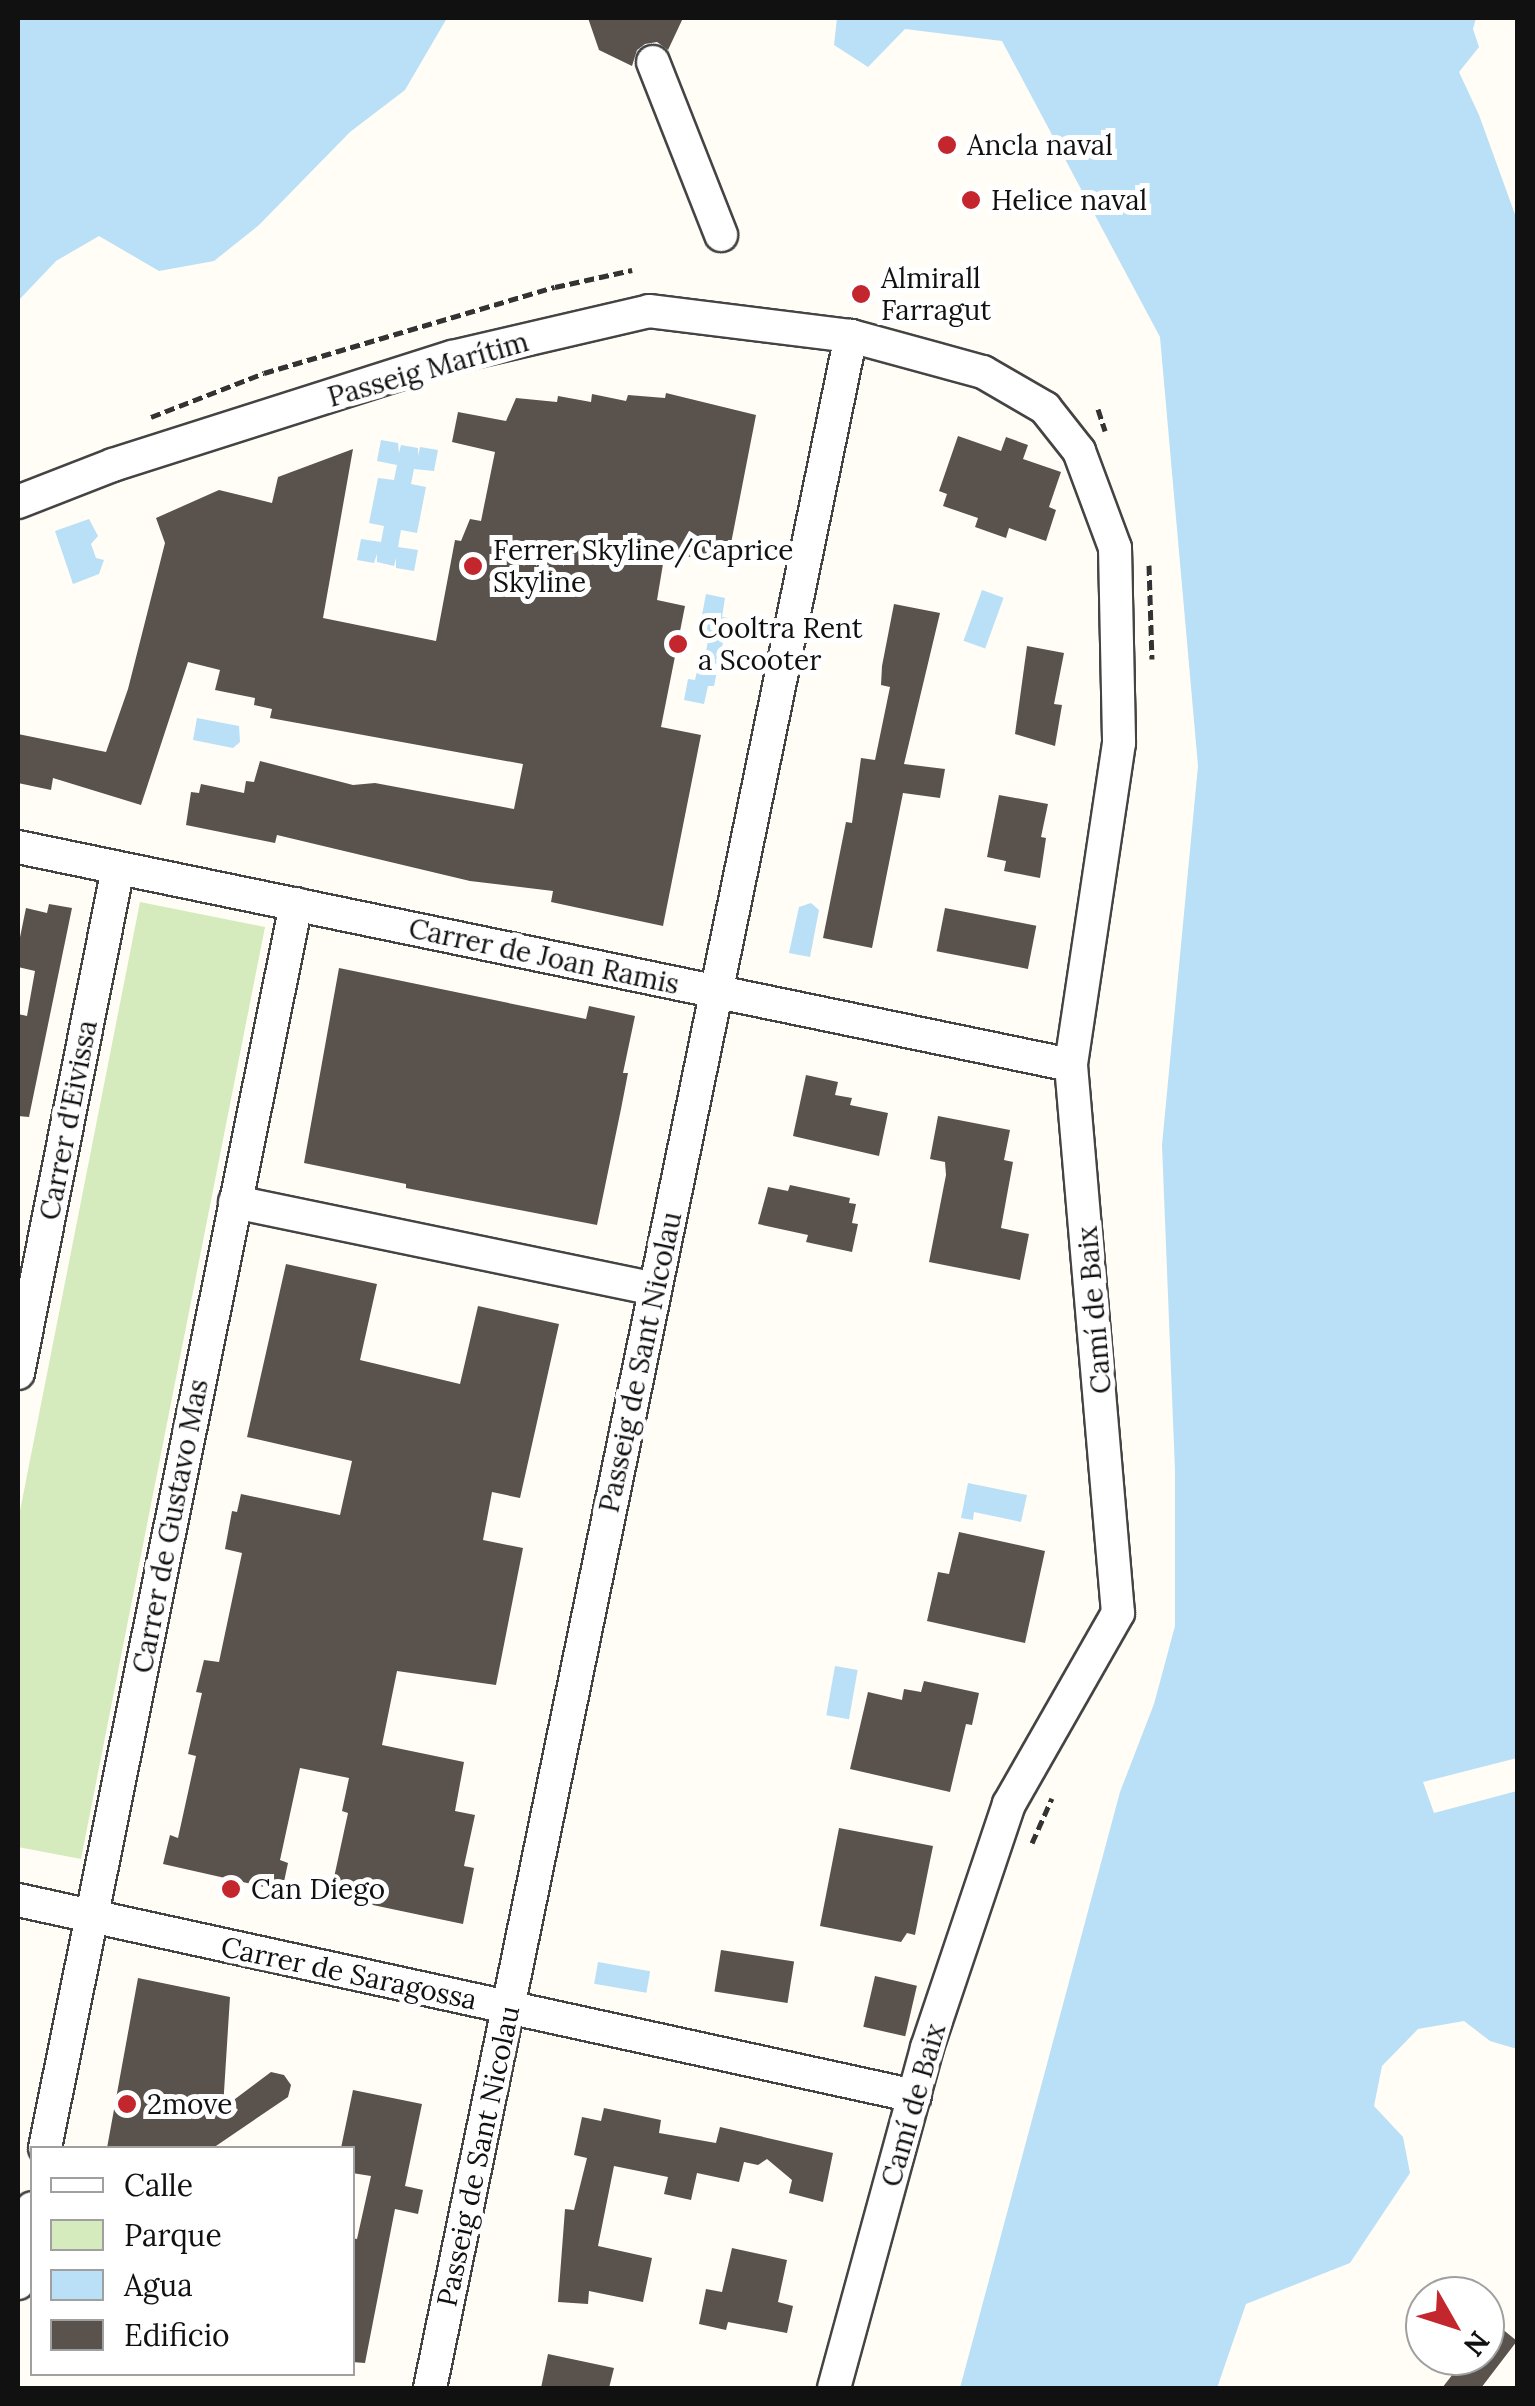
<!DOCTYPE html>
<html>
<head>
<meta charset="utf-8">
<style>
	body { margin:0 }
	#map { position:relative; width:1535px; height:2406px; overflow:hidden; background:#fffdf5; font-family:Lora,serif }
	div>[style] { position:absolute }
	.green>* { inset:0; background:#d5ebbd }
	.water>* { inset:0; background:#b9e0f7; transform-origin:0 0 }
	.building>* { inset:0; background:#5a524d; transform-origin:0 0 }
	.path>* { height:5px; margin-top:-2.5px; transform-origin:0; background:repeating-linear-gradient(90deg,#333 0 10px,transparent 0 15px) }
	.roads { filter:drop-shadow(2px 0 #444) drop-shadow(-2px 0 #444) drop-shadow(0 2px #444) drop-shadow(0 -2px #444) }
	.street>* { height:32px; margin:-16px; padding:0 16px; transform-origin:16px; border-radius:16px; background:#fff }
	.dots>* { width:28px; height:28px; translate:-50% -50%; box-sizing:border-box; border:5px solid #fff; border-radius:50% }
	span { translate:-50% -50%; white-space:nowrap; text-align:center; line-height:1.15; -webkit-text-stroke:10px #fff; paint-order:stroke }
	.poi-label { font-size:28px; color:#111 }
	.left { translate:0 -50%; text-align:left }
	.street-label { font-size:28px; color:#111 }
	.frame { position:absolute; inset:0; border:20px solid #111; pointer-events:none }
	.legend { position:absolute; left:30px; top:2146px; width:325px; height:230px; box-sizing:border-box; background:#fff; border:2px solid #a0a0a0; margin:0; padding:12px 18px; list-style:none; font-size:30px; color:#111 }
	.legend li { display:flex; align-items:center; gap:20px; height:50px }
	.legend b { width:50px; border:2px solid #a0a0a0 }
	.north { position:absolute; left:1405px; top:2276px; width:100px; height:100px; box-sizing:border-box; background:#fff; border:2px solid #a0a0a0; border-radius:50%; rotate:129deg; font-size:28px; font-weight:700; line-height:40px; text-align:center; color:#111 }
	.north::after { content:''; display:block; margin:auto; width:35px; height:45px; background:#c4262e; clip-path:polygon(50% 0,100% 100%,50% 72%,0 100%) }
</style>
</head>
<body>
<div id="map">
	<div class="green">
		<div style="clip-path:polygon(140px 902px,265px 927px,81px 1859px,18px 1847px,18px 1521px)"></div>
	</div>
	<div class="water">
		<div style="clip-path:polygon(18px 18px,447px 18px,405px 90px,350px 132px,259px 225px,214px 261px,159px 271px,99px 236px,56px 261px,18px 301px)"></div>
		<div style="clip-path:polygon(837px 18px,1476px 18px,1473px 29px,1479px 47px,1459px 72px,1479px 115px,1517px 220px,1517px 1758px,1423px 1782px,1434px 1813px,1517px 1791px,1517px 2049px,1490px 2041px,1464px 2021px,1418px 2029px,1382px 2066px,1374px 2106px,1403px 2137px,1410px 2173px,1350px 2263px,1246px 2304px,1217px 2388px,960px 2388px,1120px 1792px,1154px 1704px,1175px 1626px,1175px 1471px,1162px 1145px,1198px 766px,1160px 337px,1002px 41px,905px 29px,868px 67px,834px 45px)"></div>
		<div style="clip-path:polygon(381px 440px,398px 443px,399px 453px,401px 445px,418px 448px,418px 456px,420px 447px,438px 450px,434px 471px,414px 469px,411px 484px,426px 487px,417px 533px,401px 530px,398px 547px,418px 550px,414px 571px,396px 568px,396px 558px,394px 566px,377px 562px,377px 554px,374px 563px,357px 560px,361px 539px,381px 542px,384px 526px,369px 523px,378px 478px,394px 480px,397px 465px,377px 461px)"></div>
		<div style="clip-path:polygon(89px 519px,98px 536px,91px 544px,96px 558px,104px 560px,99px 574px,73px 584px,55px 531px)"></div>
		<div style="left:982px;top:590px;width:23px;height:54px;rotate:20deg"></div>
		<div style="clip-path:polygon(706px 594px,725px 598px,722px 617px,728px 618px,714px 686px,708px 686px,704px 704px,684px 700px,688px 679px,695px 680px,699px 663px,704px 663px,709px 635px,704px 634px,708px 617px,702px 615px)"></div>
		<div style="clip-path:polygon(197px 718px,239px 726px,240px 742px,233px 748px,193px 740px)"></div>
		<div style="clip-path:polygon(811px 903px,819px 910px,810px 957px,789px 953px,799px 907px)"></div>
		<div style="clip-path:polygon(968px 1483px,1027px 1495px,1021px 1522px,974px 1512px,973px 1520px,961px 1518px)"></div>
		<div style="left:835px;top:1666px;width:23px;height:50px;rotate:10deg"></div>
		<div style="left:598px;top:1962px;width:53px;height:22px;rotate:10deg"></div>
	</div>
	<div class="building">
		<div style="clip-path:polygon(588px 18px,683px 18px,668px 50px,657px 42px,645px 44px,637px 50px,632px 66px,599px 50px)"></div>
		<div style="clip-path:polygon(666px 393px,756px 415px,727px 564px,665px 552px,657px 600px,685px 606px,661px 727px,701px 735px,663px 926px,551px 902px,553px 891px,470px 881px,277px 835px,275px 843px,186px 825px,191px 792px,199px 793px,201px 784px,244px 793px,246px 781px,254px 782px,260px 761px,353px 785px,375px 783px,514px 809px,523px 764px,270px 718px,272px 709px,254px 705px,255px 698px,215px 690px,220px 670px,188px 662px,141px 805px,53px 778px,51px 790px,18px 783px,18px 734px,106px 752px,128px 689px,165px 543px,156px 518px,219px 490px,272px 503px,278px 477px,353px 449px,323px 618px,436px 641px,455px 540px,461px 541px,470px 519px,481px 521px,495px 452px,452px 442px,458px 412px,506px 421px,516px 398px,557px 402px,558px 396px,591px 402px,592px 394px,626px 401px,628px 395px,665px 398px)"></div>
		<div style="clip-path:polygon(958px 436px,1001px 451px,1006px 437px,1028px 445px,1023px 459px,1061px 472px,1049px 507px,1056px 510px,1046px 541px,1009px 528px,1006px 538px,975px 527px,978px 518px,943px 506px,947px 494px,939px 491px)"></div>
		<div style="clip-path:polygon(894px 604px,940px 613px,904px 764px,945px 769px,940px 798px,903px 793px,872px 948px,823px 938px,846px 822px,852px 823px,861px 758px,875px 760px,890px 687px,881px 685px,882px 666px)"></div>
		<div style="clip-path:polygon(1027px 646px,1064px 653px,1054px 704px,1062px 705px,1055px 746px,1015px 734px)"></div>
		<div style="clip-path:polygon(999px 795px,1048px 804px,1041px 837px,1046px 838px,1040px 878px,1004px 871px,1006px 861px,987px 857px)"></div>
		<div style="clip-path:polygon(49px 904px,72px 908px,29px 1117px,18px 1116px,18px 1014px,27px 1016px,35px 971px,18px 967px,18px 947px,26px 908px,47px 913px)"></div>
		<div style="left:945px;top:908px;width:93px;height:44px;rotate:11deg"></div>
		<div style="clip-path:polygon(339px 968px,586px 1019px,589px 1006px,635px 1016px,623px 1073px,628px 1073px,621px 1109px,597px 1225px,406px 1188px,406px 1184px,304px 1163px)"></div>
		<div style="clip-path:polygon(806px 1075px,838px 1082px,835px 1095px,852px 1098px,850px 1105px,888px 1113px,879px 1156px,793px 1136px)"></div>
		<div style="clip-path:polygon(938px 1116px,1010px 1130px,1004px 1160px,1013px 1162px,1001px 1228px,1029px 1234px,1020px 1280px,929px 1262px,946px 1175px,945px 1162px,930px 1159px)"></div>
		<div style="clip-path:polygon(790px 1185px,850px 1198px,849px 1203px,856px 1204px,852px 1223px,858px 1224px,852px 1252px,806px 1242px,808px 1235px,758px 1224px,768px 1187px,788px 1191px)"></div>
		<div style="clip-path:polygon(286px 1264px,377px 1284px,360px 1360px,460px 1384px,478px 1306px,559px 1324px,520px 1498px,492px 1492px,483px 1540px,523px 1548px,496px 1685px,397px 1671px,382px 1745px,464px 1762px,455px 1811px,475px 1815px,464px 1866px,474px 1868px,463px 1924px,330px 1896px,348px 1813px,342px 1811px,349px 1778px,300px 1768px,280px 1860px,288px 1863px,282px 1891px,163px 1864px,170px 1835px,178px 1838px,196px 1756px,188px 1754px,202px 1693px,196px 1692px,204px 1660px,219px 1662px,242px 1553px,225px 1549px,232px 1511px,237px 1512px,241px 1494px,340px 1515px,352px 1461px,247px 1437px)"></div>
		<div style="clip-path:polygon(959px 1532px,1045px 1551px,1025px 1643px,927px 1621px,938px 1572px,949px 1574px)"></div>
		<div style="clip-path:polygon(924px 1681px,979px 1693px,972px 1725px,966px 1724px,950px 1792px,850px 1769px,868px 1692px,902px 1700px,904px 1689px,921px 1692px)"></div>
		<div style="clip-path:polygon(839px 1828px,933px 1846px,915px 1935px,907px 1933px,901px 1942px,820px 1926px)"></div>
		<div style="left:721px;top:1950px;width:74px;height:42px;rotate:9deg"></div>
		<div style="left:875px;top:1976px;width:43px;height:52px;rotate:13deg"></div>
		<div style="clip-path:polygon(138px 1978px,230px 1997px,223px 2108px,271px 2072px,284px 2075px,291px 2085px,288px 2097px,213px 2148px,107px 2148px)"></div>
		<div style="clip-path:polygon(353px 2090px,422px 2104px,405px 2186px,423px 2190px,418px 2214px,395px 2209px,365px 2363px,352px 2362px,352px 2238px,357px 2239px,371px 2176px,352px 2173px,352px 2148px,341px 2148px)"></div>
		<div style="clip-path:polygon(604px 2108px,661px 2120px,659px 2133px,716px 2143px,720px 2127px,833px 2153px,823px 2202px,789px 2193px,792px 2180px,767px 2159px,758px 2165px,744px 2162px,739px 2182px,697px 2173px,691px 2200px,664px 2194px,668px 2177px,614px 2166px,598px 2246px,652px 2258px,643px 2302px,589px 2291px,588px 2304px,558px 2302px,565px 2209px,574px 2210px,587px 2158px,574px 2155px,582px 2117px,601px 2121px)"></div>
		<div style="clip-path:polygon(732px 2248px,787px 2260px,778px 2302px,793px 2306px,787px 2333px,728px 2322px,726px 2330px,699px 2324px,706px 2289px,722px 2292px)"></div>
		<div style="clip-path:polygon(1485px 2315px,1517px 2341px,1481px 2388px,1442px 2388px,1467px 2356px,1485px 2356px)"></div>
		<div style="clip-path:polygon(548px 2354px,614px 2368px,609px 2388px,541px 2388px)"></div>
	</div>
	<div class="path">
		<div style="left:1098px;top:409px;width:23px;rotate:72deg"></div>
		<div style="left:151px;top:417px;width:121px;rotate:-21.3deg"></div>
		<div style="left:264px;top:373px;width:303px;rotate:-16.5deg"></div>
		<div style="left:555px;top:287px;width:79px;rotate:-12.4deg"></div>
		<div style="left:1149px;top:565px;width:94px;rotate:88.2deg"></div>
		<div style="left:1032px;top:1843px;width:49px;rotate:-66deg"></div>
	</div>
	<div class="roads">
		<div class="street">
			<div style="left:653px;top:62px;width:186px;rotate:68.5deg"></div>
			<div style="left:18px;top:502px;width:102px;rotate:-21.3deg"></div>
			<div style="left:113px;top:465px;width:356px;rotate:-17.7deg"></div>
			<div style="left:452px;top:357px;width:202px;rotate:-13.1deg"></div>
			<div style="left:649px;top:311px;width:204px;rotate:7.1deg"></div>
			<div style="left:851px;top:336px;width:137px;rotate:15.3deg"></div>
			<div style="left:983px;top:372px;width:72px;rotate:30.1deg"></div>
			<div style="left:1045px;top:408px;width:55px;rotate:51.7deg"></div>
			<div style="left:1079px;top:451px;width:103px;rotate:69.6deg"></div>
			<div style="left:1115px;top:548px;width:195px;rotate:88.8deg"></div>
			<div style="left:1119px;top:743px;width:326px;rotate:98.5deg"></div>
			<div style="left:1071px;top:1065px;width:550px;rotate:85.1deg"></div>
			<div style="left:1118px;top:1613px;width:220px;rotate:119.7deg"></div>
			<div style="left:1009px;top:1804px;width:257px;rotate:108.6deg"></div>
			<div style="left:927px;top:2048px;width:352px;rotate:105.3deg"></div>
			<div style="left:18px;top:847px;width:1075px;rotate:11.7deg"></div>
			<div style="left:235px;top:1202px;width:429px;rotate:11.7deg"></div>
			<div style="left:18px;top:1373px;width:515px;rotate:-78.8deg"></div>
			<div style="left:18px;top:1900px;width:918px;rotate:12.33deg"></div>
			<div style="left:45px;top:2148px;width:1269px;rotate:-78.59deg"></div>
			<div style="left:18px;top:2283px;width:76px;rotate:-79.4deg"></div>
			<div style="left:430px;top:2388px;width:2095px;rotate:-78.41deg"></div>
		</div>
	</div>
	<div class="dots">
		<div style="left:947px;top:145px;background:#c4262e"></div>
		<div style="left:971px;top:200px;background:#c4262e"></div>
		<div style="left:861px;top:294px;background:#c4262e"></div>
		<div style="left:473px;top:566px;background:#c4262e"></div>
		<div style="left:678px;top:644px;background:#c4262e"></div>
		<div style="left:231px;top:1889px;background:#c4262e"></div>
		<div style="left:127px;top:2104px;background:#c4262e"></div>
	</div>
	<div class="poi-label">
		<span class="left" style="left:967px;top:145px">Ancla naval</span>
		<span class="left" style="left:991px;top:200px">Helice naval</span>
		<span class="left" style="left:881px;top:294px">Almirall<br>Farragut</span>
		<span class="left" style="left:493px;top:566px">Ferrer Skyline/Caprice<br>Skyline</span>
		<span class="left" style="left:698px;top:644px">Cooltra Rent<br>a Scooter</span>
		<span class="left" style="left:251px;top:1889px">Can Diego</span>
		<span class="left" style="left:147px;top:2104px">2move</span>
	</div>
	<div class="street-label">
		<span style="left:428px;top:369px;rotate:-16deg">Passeig Marítim</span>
		<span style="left:544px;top:956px;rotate:12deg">Carrer de Joan Ramis</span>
		<span style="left:68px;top:1120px;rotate:-79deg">Carrer d'Eivissa</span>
		<span style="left:1094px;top:1310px;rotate:-95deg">Camí de Baix</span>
		<span style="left:640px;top:1362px;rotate:-78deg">Passeig de Sant Nicolau</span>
		<span style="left:170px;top:1526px;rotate:-79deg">Carrer de Gustavo Mas</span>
		<span style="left:349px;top:1973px;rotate:12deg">Carrer de Saragossa</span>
		<span style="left:913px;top:2105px;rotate:-74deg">Camí de Baix</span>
		<span style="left:478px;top:2156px;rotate:-78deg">Passeig de Sant Nicolau</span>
	</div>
	<div class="frame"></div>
	<ul class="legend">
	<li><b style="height:12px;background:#fff"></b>Calle</li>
	<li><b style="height:28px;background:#d5ebbd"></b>Parque</li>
	<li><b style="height:28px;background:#b9e0f7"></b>Agua</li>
	<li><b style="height:28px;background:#5a524d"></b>Edificio</li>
	</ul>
	<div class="north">N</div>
</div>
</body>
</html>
